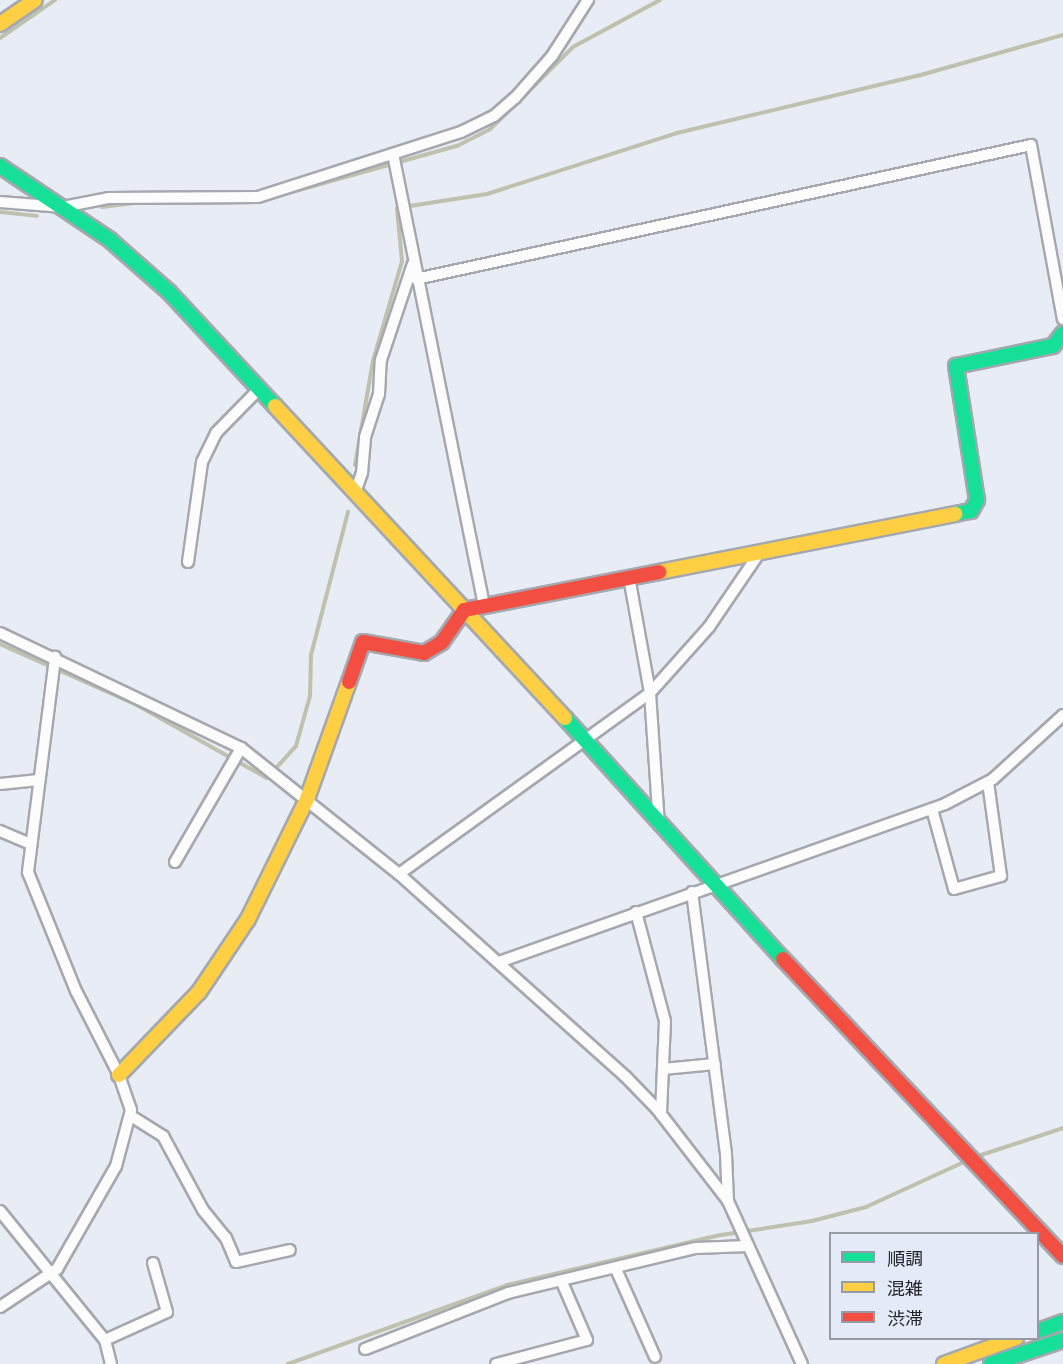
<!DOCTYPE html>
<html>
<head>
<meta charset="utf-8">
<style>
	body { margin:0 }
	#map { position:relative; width:1063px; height:1364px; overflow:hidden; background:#e8ecf4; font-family:Inter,"Noto Sans JP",sans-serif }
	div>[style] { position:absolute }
	.stream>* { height:4px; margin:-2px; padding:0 2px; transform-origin:2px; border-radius:2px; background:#bec1ad }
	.roads { filter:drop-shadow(2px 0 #a5a8ae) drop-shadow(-2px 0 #a5a8ae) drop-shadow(0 2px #a5a8ae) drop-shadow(0 -2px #a5a8ae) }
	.street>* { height:10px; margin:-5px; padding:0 5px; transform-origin:5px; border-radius:5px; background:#fcfcfd }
	.fast>* { height:14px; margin:-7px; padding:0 7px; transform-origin:7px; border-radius:7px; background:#16e098 }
	.slow>* { height:14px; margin:-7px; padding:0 7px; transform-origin:7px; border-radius:7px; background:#ffcf43 }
	.jam>* { height:14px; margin:-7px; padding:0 7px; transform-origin:7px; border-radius:7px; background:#f24e42 }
	span { translate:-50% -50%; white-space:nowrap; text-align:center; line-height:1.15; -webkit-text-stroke:4.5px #e4eaf8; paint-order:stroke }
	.legend { position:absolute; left:829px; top:1232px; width:210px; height:108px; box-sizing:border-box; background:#e4eaf8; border:2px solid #969aa5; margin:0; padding:8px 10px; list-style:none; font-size:18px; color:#212328 }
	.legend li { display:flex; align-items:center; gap:12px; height:30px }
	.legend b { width:30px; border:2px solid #969aa5 }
</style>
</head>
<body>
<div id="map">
	<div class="stream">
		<div style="left:0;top:38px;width:67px;rotate:-34.6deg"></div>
		<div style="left:522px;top:98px;width:72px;rotate:-45deg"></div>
		<div style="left:573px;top:47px;width:99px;rotate:-28.4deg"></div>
		<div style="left:281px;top:195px;width:183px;rotate:-15.6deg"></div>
		<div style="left:457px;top:146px;width:37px;rotate:-27deg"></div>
		<div style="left:490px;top:129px;width:37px;rotate:-44deg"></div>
		<div style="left:153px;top:203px;width:101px;rotate:-0.6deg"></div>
		<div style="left:102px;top:207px;width:32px;rotate:-7deg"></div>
		<div style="left:0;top:212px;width:37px;rotate:6deg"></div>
		<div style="left:355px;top:465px;width:106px;rotate:-80.2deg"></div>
		<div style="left:373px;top:361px;width:104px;rotate:-73.8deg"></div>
		<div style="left:402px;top:261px;width:53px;rotate:-95.4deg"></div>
		<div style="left:397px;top:208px;width:91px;rotate:-8.8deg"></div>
		<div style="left:487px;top:194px;width:200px;rotate:-17.8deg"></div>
		<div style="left:677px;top:133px;width:247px;rotate:-13.4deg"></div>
		<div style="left:917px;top:76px;width:152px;rotate:-15.7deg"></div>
		<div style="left:0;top:644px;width:148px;rotate:24deg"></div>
		<div style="left:135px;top:704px;width:151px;rotate:29.3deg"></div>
		<div style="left:267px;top:778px;width:43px;rotate:-47.8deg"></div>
		<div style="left:296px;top:746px;width:52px;rotate:-74.4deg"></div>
		<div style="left:310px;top:696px;width:41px;rotate:-88.6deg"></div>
		<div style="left:311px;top:655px;width:148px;rotate:-75.5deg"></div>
		<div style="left:975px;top:1157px;width:93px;rotate:-18.2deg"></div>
		<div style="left:288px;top:1364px;width:233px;rotate:-19.8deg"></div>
		<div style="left:507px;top:1285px;width:220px;rotate:-13.2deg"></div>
		<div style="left:721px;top:1235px;width:92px;rotate:-8.7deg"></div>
		<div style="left:812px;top:1221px;width:56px;rotate:-14.5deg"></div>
		<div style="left:866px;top:1207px;width:112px;rotate:-24.7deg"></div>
	</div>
	<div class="roads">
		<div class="street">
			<div style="left:393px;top:154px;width:461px;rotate:78.6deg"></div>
			<div style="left:0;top:202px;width:63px;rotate:4.5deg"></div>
			<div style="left:63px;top:207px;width:47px;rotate:-11.1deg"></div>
			<div style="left:109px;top:198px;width:149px;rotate:-0.4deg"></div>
			<div style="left:258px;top:197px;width:213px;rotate:-17.8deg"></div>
			<div style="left:461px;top:132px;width:37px;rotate:-26deg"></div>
			<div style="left:494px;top:116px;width:28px;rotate:-41deg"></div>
			<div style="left:515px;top:98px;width:56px;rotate:-48.6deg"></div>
			<div style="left:552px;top:56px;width:67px;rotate:-57.3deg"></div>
			<div style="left:416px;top:279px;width:629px;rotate:-12.29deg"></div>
			<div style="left:1031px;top:145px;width:177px;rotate:79.6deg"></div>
			<div style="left:355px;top:493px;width:21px;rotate:-71deg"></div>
			<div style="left:362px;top:473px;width:36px;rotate:-85deg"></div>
			<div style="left:365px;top:437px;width:45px;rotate:-72deg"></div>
			<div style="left:379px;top:394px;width:34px;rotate:-87deg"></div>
			<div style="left:381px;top:360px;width:101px;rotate:-71.6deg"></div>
			<div style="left:188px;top:562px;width:101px;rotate:-82deg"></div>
			<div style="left:202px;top:462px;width:32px;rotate:-64deg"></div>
			<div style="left:216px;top:433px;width:63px;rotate:-45.6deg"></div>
			<div style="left:629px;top:577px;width:118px;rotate:79.7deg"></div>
			<div style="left:650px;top:693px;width:132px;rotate:86.1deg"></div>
			<div style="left:0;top:633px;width:267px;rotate:25.5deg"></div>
			<div style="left:241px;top:748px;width:202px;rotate:38.6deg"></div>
			<div style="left:399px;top:874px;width:303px;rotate:41.8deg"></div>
			<div style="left:625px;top:1076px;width:46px;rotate:45.9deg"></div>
			<div style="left:657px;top:1109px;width:116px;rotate:52.3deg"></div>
			<div style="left:728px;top:1201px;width:179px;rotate:65.6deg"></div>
			<div style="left:0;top:784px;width:39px;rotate:-6deg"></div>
			<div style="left:932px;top:809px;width:83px;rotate:74.6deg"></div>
			<div style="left:954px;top:889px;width:49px;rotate:-15.5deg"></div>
			<div style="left:1001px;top:876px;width:95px;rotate:-97.9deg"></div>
			<div style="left:0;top:831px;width:34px;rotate:23deg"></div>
			<div style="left:175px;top:862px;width:132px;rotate:-59.9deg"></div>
			<div style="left:399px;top:874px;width:309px;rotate:-35.8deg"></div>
			<div style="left:650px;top:693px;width:89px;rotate:-48.2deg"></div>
			<div style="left:709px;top:627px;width:91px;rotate:-55.8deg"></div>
			<div style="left:692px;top:892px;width:264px;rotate:82.6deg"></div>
			<div style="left:726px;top:1154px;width:47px;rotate:87.6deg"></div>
			<div style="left:636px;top:912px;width:113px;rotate:75.1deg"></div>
			<div style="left:665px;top:1021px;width:93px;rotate:92.5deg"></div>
			<div style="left:499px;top:962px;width:473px;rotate:-19.5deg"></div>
			<div style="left:945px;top:804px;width:54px;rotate:-27.5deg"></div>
			<div style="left:993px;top:779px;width:95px;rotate:-42.4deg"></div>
			<div style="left:663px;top:1069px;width:52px;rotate:-5.5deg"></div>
			<div style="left:131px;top:1116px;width:38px;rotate:32deg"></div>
			<div style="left:163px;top:1136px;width:84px;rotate:61.6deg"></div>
			<div style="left:203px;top:1210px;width:36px;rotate:51deg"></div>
			<div style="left:226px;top:1238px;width:26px;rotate:67deg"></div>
			<div style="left:236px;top:1262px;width:55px;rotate:-12.5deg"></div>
			<div style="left:0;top:1211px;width:166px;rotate:50.9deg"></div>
			<div style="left:105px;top:1340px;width:25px;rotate:76deg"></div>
			<div style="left:616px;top:1269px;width:96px;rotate:66.1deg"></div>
			<div style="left:0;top:1307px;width:69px;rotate:-33.7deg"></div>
			<div style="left:57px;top:1269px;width:119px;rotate:-60.2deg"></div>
			<div style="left:116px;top:1166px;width:58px;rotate:-75deg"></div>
			<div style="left:131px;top:1110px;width:37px;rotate:-109deg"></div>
			<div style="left:119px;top:1075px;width:94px;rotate:-117.1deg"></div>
			<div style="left:76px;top:991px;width:128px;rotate:-112deg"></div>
			<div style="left:28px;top:872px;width:217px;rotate:-82.8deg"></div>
			<div style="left:105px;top:1340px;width:68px;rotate:-24.3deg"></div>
			<div style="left:167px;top:1312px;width:51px;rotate:-105.9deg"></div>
			<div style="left:365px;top:1349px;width:154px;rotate:-21.4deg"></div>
			<div style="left:508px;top:1293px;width:193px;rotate:-13.5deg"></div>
			<div style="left:696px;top:1248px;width:52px;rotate:-2.2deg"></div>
			<div style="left:496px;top:1364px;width:94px;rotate:-14.8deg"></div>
			<div style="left:587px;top:1340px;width:65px;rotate:-113.4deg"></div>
		</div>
		<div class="fast">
			<div style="left:0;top:166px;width:133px;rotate:33.9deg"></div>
			<div style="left:110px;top:240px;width:79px;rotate:41.4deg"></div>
			<div style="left:169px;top:292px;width:156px;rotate:47.1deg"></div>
			<div style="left:955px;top:514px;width:16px;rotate:-11deg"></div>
			<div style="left:971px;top:511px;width:13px;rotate:-61deg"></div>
			<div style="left:977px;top:500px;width:136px;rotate:-98.9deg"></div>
			<div style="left:956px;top:366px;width:99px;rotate:-11.7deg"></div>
			<div style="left:1053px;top:346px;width:16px;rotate:-52deg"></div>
			<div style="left:565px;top:718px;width:325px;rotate:47.9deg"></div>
			<div style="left:1038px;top:1331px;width:27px;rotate:-20deg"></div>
			<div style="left:991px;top:1364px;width:76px;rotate:-18.4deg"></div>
		</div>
		<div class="slow">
			<div style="left:0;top:24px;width:42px;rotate:-34.4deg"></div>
			<div style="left:275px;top:406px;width:426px;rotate:47.1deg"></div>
			<div style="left:659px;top:572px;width:302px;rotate:-11.1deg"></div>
			<div style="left:119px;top:1075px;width:115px;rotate:-46.1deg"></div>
			<div style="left:199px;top:992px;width:88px;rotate:-56.1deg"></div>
			<div style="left:248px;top:919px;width:134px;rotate:-63.8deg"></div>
			<div style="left:307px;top:799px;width:124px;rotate:-70.3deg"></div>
			<div style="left:944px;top:1364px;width:77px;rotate:-19.9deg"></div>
		</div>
		<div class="jam">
			<div style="left:349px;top:682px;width:42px;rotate:-70.7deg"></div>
			<div style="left:363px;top:642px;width:62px;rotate:10.2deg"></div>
			<div style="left:424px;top:653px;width:21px;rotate:-31deg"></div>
			<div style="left:442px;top:642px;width:39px;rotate:-55deg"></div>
			<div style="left:464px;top:610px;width:199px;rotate:-11deg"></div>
			<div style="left:783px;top:959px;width:408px;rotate:46.7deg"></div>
		</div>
	</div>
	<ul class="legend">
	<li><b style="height:8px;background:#16e098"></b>順調</li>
	<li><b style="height:8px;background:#ffcf43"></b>混雑</li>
	<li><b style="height:8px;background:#f24e42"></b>渋滞</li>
	</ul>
</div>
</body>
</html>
